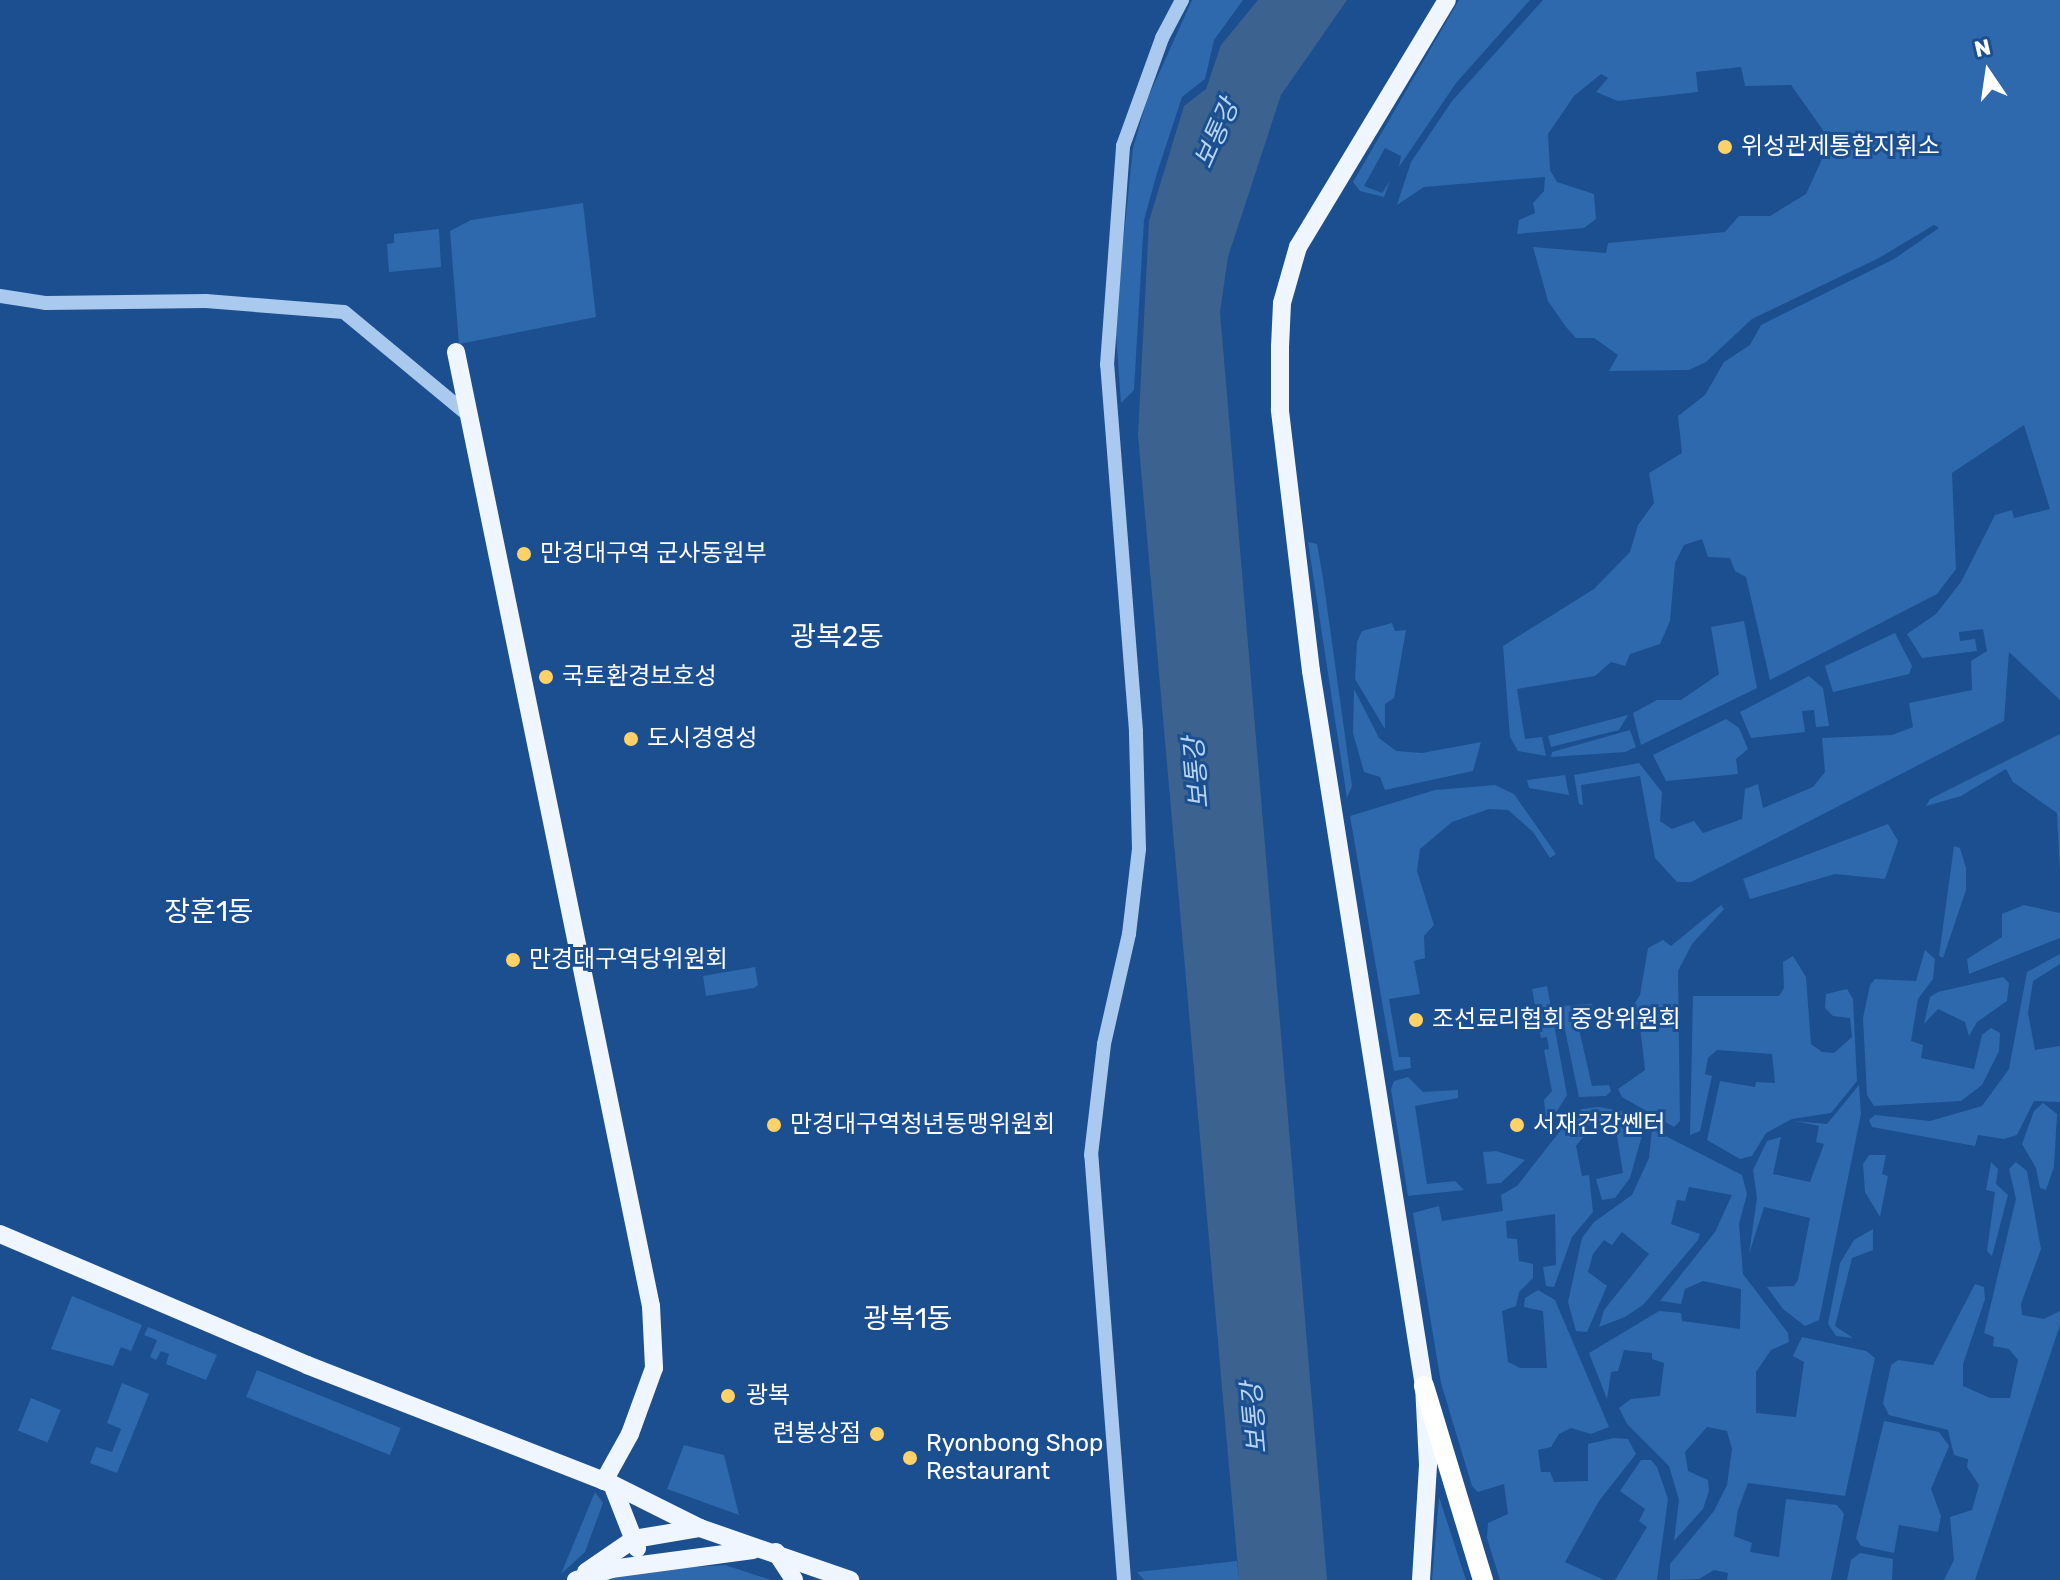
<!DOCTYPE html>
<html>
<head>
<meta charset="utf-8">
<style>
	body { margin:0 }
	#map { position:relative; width:2060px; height:1580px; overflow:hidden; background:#1b4f8f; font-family:Rubik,"Noto Sans KR",sans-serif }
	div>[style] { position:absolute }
	.green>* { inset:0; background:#2e69ad; transform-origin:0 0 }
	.water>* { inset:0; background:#3c6290 }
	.minor>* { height:14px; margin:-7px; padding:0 7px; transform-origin:7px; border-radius:7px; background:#a9c9ee }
	.major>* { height:18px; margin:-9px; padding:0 9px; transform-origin:9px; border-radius:9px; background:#f0f6ff }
	.highway>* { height:20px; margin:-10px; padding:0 10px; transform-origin:10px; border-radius:10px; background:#fff }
	.dots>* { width:22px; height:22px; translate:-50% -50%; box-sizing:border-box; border:4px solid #1b4f8f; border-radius:50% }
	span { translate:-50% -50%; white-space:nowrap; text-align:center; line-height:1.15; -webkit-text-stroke:6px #1b4f8f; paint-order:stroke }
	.poi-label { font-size:24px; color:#fff }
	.left { translate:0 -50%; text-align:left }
	.right { translate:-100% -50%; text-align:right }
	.water-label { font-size:26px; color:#b5d3f5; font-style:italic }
	.quarter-label { font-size:28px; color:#fff }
	.north { position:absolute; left:1948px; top:32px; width:80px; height:80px; -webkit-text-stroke:6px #1b4f8f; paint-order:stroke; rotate:347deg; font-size:22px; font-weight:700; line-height:32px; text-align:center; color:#fff }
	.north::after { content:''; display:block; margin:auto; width:28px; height:36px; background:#fff; clip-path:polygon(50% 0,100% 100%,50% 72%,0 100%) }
</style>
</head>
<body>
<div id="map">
	<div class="green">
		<div style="clip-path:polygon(1192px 0,1243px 0,1214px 40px,1205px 79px,1182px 97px,1157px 173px,1144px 220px,1134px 390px,1121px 403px,1115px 321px,1133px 148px,1147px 100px)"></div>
		<div style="clip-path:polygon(1459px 0,1530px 0,1456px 83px,1399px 167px,1401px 156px,1385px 148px,1364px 186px,1382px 193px,1390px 181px,1384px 197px,1360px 191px,1353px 182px)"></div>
		<div style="clip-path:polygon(1543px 0,2060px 0,2060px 700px,2009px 652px,2004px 721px,1691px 882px,1677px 882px,1655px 858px,1640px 776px,1581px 785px,1583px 805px,1579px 804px,1574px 775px,1639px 763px,1662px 792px,1660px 821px,1672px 829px,1694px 821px,1703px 833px,1742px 819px,1745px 789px,1758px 784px,1763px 808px,1813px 787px,1825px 772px,1822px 738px,1892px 735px,1913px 727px,1909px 703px,1972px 690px,1971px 661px,1987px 651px,1983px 629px,1959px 632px,1960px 641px,1975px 639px,1977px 651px,1922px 658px,1907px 634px,1936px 614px,1961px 582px,1995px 515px,2012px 510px,2014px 518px,2050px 509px,2024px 425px,1952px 473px,1956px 569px,1937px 594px,1770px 680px,1746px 577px,1735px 571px,1730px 558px,1708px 557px,1702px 539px,1684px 545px,1675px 563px,1670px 621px,1660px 644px,1630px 654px,1625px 666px,1611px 662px,1595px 676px,1517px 689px,1525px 739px,1542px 737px,1546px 756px,1518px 751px,1510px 737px,1503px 646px,1594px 589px,1630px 552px,1638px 525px,1654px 503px,1649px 473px,1682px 453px,1678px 416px,1705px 395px,1724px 362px,1750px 345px,1761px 325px,1894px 259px,1939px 228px,1934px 225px,1879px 258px,1752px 319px,1706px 362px,1689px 370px,1609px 371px,1618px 355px,1594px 338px,1576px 338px,1566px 327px,1548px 301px,1533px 247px,1606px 253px,1608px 243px,1725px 232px,1739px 216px,1770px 216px,1806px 194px,1823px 157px,1823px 130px,1791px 85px,1745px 86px,1741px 67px,1696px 72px,1698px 92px,1618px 101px,1596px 92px,1608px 78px,1601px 74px,1574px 96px,1548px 134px,1550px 170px,1557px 182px,1594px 194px,1596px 219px,1584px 228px,1517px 234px,1519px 220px,1535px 213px,1533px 203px,1544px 191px,1545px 177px,1424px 187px,1397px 205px,1411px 162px,1452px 101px)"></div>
		<div style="clip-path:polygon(583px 203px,596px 317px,459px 344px,450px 231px,471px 220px)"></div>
		<div style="clip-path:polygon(439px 229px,441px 267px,389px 272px,387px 244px,394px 243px,394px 234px)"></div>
		<div style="clip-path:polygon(1308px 542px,1317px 544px,1323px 578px,1352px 786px,1347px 798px)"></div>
		<div style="clip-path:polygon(1744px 621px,1757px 688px,1641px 745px,1633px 713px,1657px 700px,1681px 700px,1719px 674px,1711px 627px)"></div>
		<div style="clip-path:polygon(1392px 623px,1395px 631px,1406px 630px,1394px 698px,1385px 704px,1385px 729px,1355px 679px,1357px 642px,1362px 631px)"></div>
		<div style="clip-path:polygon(1895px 633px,1912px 666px,1909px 674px,1833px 692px,1825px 666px)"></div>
		<div style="clip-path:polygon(1809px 676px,1823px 688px,1829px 726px,1816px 727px,1814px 710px,1802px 711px,1805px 732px,1751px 738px,1740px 712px)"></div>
		<div style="clip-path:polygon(1354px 689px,1379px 738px,1396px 751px,1422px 753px,1481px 742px,1473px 771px,1385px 790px,1380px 777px,1364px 772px,1353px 733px)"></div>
		<div style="clip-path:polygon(1628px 715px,1619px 730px,1551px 747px,1548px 736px)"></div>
		<div style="clip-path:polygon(1726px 719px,1739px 728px,1748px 749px,1736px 759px,1738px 774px,1666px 781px,1653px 755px)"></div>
		<div style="clip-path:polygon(1630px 730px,1636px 747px,1625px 752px,1551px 757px,1552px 752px)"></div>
		<div style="clip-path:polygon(2060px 734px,2060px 874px,2057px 813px,2013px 782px,2006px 769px,1961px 796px,1926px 806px,1930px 799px)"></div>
		<div style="clip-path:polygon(1565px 775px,1569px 795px,1529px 788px,1527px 780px)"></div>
		<div style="clip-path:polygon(1495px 785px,1514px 794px,1556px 854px,1550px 858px,1533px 832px,1508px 810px,1489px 809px,1452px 822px,1420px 849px,1417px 871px,1434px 925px,1424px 936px,1425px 958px,1414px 961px,1420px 994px,1389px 999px,1399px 1057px,1410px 1057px,1411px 1068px,1394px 1071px,1350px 816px,1435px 790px)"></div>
		<div style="clip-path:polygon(1888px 824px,1898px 841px,1885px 879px,1835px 874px,1750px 899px,1743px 879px)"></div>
		<div style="clip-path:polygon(1954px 846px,1960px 848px,1966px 868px,1966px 890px,1943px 958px,1939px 956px)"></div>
		<div style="clip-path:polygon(1721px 905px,1724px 909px,1692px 944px,1678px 971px,1680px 1121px,1674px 1127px,1622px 1097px,1618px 1089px,1645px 1070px,1640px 1026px,1632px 1022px,1632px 1008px,1640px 995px,1648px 948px,1663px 940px,1671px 946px)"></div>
		<div style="clip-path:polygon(2024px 905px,2060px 913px,2060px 938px,1969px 974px,1967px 959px,2002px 937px,2002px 914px)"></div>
		<div style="clip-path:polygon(1925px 950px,1935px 959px,1933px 979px,1918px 999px,1911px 1041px,1923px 1045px,1921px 1058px,1974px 1069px,1982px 1035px,1991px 1028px,2000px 1033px,1999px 1051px,1982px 1085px,1961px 1101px,1874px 1106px,1867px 1095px,1863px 1018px,1870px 985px,1875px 979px,1916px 981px)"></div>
		<div style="clip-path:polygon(2060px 954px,2060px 964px,2033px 981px,2028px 1013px,2035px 1050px,2060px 1046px,2060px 1102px,2034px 1101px,2017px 1135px,2004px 1139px,1978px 1135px,1975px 1146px,1872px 1127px,1869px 1120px,1875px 1115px,1930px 1121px,1982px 1106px,2009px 1069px,2027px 972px)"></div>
		<div style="clip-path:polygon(1793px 956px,1806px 977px,1811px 1044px,1822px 1052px,1834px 1053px,1852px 1037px,1850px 1018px,1833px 1016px,1825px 1008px,1826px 994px,1847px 989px,1853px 999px,1857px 1081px,1831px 1113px,1792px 1119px,1766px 1133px,1752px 1156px,1740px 1159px,1707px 1140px,1720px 1081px,1755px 1087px,1756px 1082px,1775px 1083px,1772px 1054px,1717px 1050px,1708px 1058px,1705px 1074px,1712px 1076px,1700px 1131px,1690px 1135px,1693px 996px,1779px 996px,1784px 988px,1783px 962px)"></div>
		<div style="clip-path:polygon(755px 967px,758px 985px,754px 988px,706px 996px,703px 976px)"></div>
		<div style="clip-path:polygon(2003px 977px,2009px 983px,2007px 1001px,1977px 1022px,1969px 1036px,1965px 1022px,1938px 1009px,1924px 1024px,1930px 997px,1938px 992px)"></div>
		<div style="clip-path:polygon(1547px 986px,1567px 1095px,1547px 1127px,1544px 1100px,1552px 1091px,1544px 1050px,1549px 1049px,1547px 1037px,1541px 1038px,1532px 989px)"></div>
		<div style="clip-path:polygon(1592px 1004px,1595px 1019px,1579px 1029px,1592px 1086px,1609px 1085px,1611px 1091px,1606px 1096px,1579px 1097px,1560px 1006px)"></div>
		<div style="clip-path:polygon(1408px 1077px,1423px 1092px,1458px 1090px,1458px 1098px,1415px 1106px,1427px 1184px,1455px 1181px,1464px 1190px,1408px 1196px,1391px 1089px,1394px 1081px)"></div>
		<div style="clip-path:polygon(1859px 1085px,1861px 1114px,1819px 1320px,1805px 1326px,1783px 1309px,1767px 1287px,1794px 1286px,1798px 1280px,1810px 1218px,1764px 1207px,1749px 1254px,1757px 1198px,1753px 1170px,1767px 1141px,1781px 1137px,1773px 1174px,1810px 1182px,1824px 1144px,1816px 1142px,1819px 1126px,1795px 1121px,1827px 1124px)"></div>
		<div style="clip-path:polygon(2043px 1103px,2057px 1114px,2054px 1167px,2046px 1190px,2040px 1188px,2036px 1168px,2022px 1144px,2034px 1111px)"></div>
		<div style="clip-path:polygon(1599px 1107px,1638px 1114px,1643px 1132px,1630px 1178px,1615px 1198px,1602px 1200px,1596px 1179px,1623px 1173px,1615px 1124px,1608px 1120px,1581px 1126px,1583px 1137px,1576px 1146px,1582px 1176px,1589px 1175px,1593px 1212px,1572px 1237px,1554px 1287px,1546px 1286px,1543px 1267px,1556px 1265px,1555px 1214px,1506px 1221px,1507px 1238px,1517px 1239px,1519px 1261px,1533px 1264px,1533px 1278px,1519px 1292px,1516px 1306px,1502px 1311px,1508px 1362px,1520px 1368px,1547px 1368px,1543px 1311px,1524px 1307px,1525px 1298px,1538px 1290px,1555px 1300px,1609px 1427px,1591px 1434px,1571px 1428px,1559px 1434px,1551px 1447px,1538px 1450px,1541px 1472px,1550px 1472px,1554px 1482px,1588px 1481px,1588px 1444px,1614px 1438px,1628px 1439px,1636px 1454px,1599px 1501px,1565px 1562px,1604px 1580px,1500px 1580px,1487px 1538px,1488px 1523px,1508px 1514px,1504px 1484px,1478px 1492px,1472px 1486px,1441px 1383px,1413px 1213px,1439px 1206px,1442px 1221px,1503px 1211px,1501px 1195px,1517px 1186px,1568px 1121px,1582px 1109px)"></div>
		<div style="clip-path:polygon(1652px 1129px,1742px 1175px,1747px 1194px,1739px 1224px,1743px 1274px,1788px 1333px,1789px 1342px,1771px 1350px,1756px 1372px,1756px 1413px,1796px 1417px,1804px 1362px,1793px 1356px,1802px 1337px,1866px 1351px,1875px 1358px,1845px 1496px,1748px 1483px,1738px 1510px,1734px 1536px,1752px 1543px,1750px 1552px,1779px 1557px,1786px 1499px,1837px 1505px,1844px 1514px,1831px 1580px,1727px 1580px,1728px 1573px,1714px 1570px,1699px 1579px,1670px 1580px,1670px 1564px,1714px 1511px,1727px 1485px,1732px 1449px,1727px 1431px,1707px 1427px,1685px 1452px,1688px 1471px,1708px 1480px,1709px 1491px,1703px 1509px,1674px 1541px,1679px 1500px,1669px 1466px,1627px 1424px,1619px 1408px,1631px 1399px,1660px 1396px,1664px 1363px,1652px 1359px,1652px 1353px,1624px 1350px,1618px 1371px,1611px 1372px,1607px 1399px,1589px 1353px,1659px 1311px,1681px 1313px,1682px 1321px,1740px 1329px,1741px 1289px,1703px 1281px,1685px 1289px,1681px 1304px,1660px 1301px,1715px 1232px,1732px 1195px,1689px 1187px,1685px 1201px,1677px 1200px,1671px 1224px,1700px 1234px,1698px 1240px,1643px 1305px,1625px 1317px,1599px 1327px,1604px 1310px,1649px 1254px,1622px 1232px,1612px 1245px,1604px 1240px,1593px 1254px,1588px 1272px,1607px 1286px,1587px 1332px,1576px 1331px,1568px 1302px,1582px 1238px,1594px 1222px,1632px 1195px,1649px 1158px)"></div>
		<div style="clip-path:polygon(1496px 1151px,1525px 1160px,1501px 1183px,1487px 1184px,1483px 1152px)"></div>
		<div style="clip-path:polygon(1869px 1155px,1886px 1155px,1882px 1174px,1888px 1176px,1880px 1217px,1865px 1192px,1863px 1164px)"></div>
		<div style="clip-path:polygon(1991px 1162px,1998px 1169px,1996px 1184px,2008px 1195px,1992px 1256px,1987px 1251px,1995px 1192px,1986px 1190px)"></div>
		<div style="clip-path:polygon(2016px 1162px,2027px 1171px,2041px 1249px,2021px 1304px,2022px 1315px,2044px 1319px,2060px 1311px,2060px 1325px,1975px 1580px,1944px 1580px,1954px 1560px,1950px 1517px,1972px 1510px,1979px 1485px,1967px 1467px,1968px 1459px,1954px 1455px,1948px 1430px,1889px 1415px,1883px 1403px,1891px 1365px,1898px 1360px,1933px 1365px,1975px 1284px,1984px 1287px,1985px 1299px,1963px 1364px,1963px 1386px,1990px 1398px,2010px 1398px,2018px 1360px,2009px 1349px,1993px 1346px,1994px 1337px,1984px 1333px,2016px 1199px,2009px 1169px)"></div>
		<div style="clip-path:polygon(1873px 1229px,1873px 1250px,1852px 1258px,1835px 1326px,1853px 1338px,1836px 1336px,1828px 1324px,1840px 1263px,1854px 1240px)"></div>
		<div style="clip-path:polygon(72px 1296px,142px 1325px,131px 1351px,121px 1347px,113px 1366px,51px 1349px)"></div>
		<div style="clip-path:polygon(148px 1327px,217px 1355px,206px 1380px,166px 1364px,169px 1354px,161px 1351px,156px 1360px,150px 1357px,157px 1340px,144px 1335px)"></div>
		<div style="left:257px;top:1370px;width:155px;height:29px;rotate:22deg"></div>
		<div style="clip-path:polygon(122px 1383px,149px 1394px,117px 1473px,90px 1463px,96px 1447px,112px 1452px,121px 1429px,107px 1423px)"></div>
		<div style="left:31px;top:1398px;width:32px;height:35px;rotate:22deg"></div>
		<div style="clip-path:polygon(1884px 1421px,1939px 1432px,1949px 1446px,1931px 1489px,1941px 1516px,1938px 1532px,1899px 1525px,1894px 1553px,1861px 1546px,1856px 1538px)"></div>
		<div style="clip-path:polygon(684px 1445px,724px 1455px,739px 1515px,667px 1489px)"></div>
		<div style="clip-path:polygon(1641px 1460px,1651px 1460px,1657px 1467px,1668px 1499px,1657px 1580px,1615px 1580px,1647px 1527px,1639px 1521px,1645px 1509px,1620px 1491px)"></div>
		<div style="clip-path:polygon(595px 1492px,603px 1503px,585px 1552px,561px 1574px)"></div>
		<div style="clip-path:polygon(1439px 1497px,1466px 1580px,1432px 1580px)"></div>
		<div style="clip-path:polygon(1860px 1553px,1893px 1559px,1892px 1580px,1847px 1580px,1851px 1560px)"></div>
		<div style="clip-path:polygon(1237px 1561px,1239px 1580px,1144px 1580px,1137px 1572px)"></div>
		<div style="clip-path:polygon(725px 1565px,771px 1580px,605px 1580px,648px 1570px)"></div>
	</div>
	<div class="water">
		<div style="clip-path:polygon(1258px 0,1347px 0,1281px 95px,1228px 257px,1220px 312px,1327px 1580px,1239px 1580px,1138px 435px,1149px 221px,1184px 106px,1206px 89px,1221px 45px)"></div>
	</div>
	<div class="minor">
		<div style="left:0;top:296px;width:47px;rotate:8.7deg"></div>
		<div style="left:46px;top:303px;width:160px;rotate:-0.7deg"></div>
		<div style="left:206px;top:301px;width:138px;rotate:4.6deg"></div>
		<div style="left:344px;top:312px;width:160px;rotate:39.7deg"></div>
		<div style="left:1124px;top:1580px;width:426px;rotate:-94.4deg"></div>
		<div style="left:1091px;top:1155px;width:112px;rotate:-83.3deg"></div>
		<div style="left:1104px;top:1044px;width:113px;rotate:-77.2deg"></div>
		<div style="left:1129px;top:934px;width:86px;rotate:-83.3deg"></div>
		<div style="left:1139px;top:849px;width:118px;rotate:-91.5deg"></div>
		<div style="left:1136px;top:731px;width:367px;rotate:-94.5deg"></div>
		<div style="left:1107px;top:365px;width:220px;rotate:-85.8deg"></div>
		<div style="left:1123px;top:146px;width:115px;rotate:-70.1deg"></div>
		<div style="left:1162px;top:38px;width:43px;rotate:-62.2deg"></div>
	</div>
	<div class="major">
		<div style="left:456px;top:352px;width:974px;rotate:78.45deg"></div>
		<div style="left:651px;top:1306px;width:62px;rotate:87.2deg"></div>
		<div style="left:654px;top:1368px;width:70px;rotate:110deg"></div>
		<div style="left:630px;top:1434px;width:54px;rotate:119deg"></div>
		<div style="left:0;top:1234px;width:334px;rotate:23.1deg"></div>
		<div style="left:307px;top:1365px;width:327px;rotate:21.3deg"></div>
		<div style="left:612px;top:1484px;width:98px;rotate:26.6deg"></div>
		<div style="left:700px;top:1528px;width:159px;rotate:19.1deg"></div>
		<div style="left:612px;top:1484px;width:69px;rotate:68.7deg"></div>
		<div style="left:776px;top:1552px;width:33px;rotate:57deg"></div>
		<div style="left:586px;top:1572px;width:58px;rotate:-34.5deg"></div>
		<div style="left:634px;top:1539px;width:67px;rotate:-9.5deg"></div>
		<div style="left:576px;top:1580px;width:37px;rotate:-17deg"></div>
		<div style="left:611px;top:1569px;width:143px;rotate:-7.6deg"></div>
		<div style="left:1421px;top:1580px;width:116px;rotate:-86.5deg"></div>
		<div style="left:1428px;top:1464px;width:78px;rotate:-92.9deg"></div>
		<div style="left:1424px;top:1386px;width:724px;rotate:-98.98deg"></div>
		<div style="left:1311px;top:671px;width:263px;rotate:-96.8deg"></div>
		<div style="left:1280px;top:410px;width:63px;rotate:-90deg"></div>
		<div style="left:1280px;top:347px;width:44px;rotate:-87.4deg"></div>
		<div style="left:1282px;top:303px;width:58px;rotate:-74.1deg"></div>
		<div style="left:1298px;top:247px;width:288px;rotate:-58.9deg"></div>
	</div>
	<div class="highway">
		<div style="left:1424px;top:1386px;width:203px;rotate:73.1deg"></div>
	</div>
	<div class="dots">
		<div style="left:1725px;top:147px;background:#ffd166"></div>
		<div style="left:524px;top:554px;background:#ffd166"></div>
		<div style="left:546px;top:677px;background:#ffd166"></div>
		<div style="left:631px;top:739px;background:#ffd166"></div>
		<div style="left:513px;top:960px;background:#ffd166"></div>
		<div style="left:1416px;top:1020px;background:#ffd166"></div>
		<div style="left:774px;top:1125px;background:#ffd166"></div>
		<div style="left:1517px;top:1125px;background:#ffd166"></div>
		<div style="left:728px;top:1396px;background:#ffd166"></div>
		<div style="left:877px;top:1434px;background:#ffd166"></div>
		<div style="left:910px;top:1458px;background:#ffd166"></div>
	</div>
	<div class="poi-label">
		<span class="left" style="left:1741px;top:147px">위성관제통합지휘소</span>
		<span class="left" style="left:540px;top:554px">만경대구역 군사동원부</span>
		<span class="left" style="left:562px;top:677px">국토환경보호성</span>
		<span class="left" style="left:647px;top:739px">도시경영성</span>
		<span class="left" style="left:529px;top:960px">만경대구역당위원회</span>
		<span class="left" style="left:1432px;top:1020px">조선료리협회 중앙위원회</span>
		<span class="left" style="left:790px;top:1125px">만경대구역청년동맹위원회</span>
		<span class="left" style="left:1533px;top:1125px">서재건강쎈터</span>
		<span class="left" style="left:746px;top:1396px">광복</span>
		<span class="right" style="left:861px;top:1434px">련봉상점</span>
		<span class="left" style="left:926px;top:1458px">Ryonbong Shop<br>Restaurant</span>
	</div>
	<div class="water-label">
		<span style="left:1217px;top:134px;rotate:-66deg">보통강</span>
		<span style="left:1197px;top:773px;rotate:-95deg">보통강</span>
		<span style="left:1255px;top:1418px;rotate:-95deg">보통강</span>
	</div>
	<div class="quarter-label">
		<span style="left:837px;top:637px">광복2동</span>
		<span style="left:209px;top:912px">장훈1동</span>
		<span style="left:908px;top:1319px">광복1동</span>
	</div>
	<div class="north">N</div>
</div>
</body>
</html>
